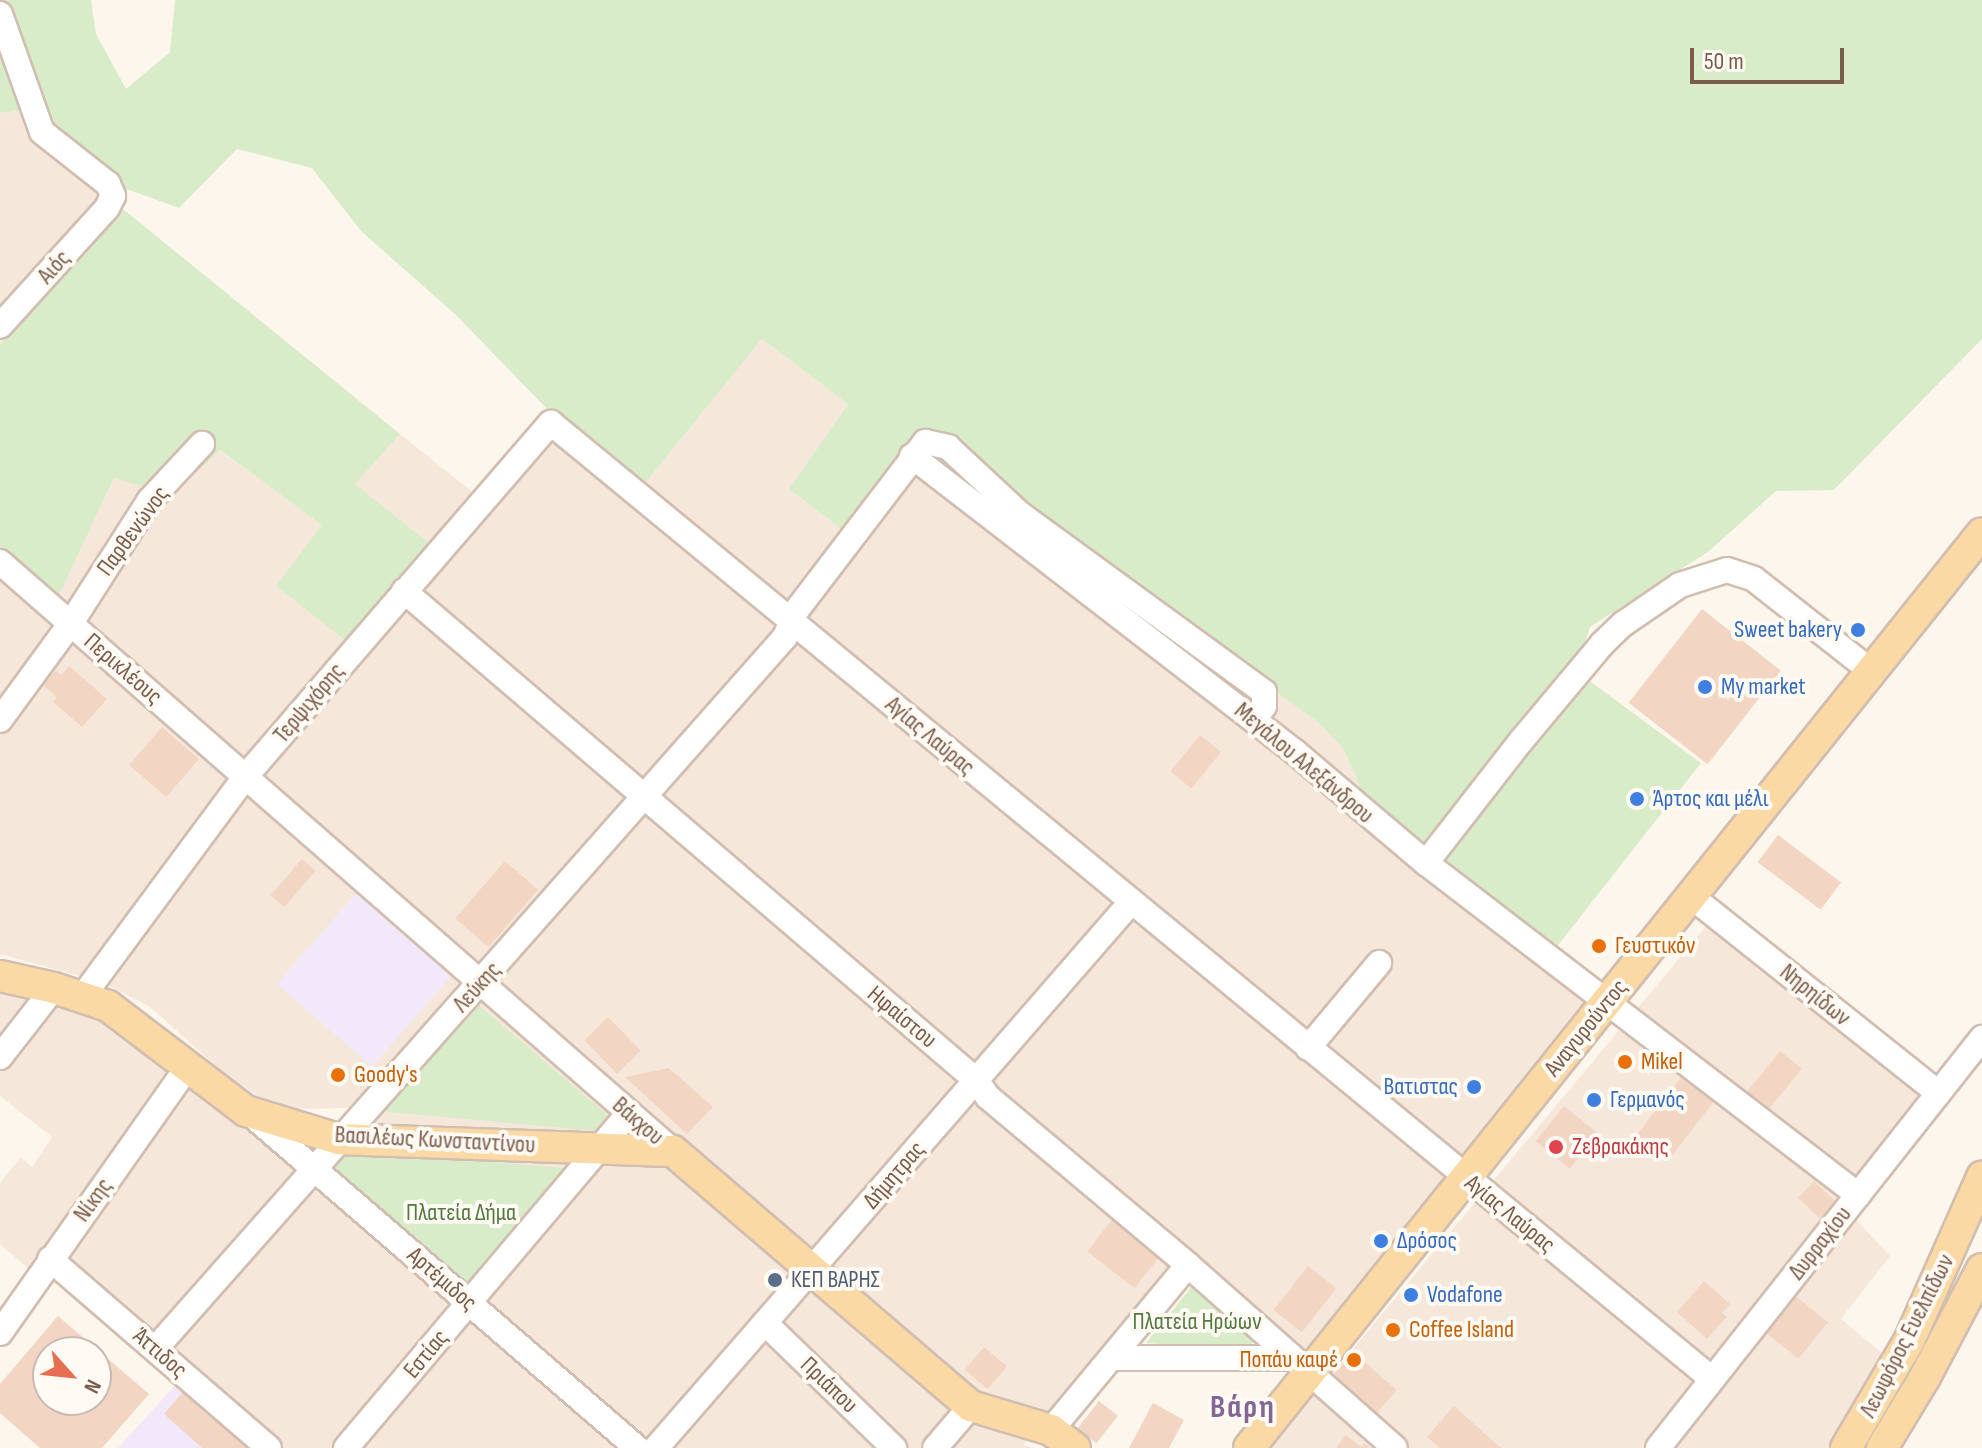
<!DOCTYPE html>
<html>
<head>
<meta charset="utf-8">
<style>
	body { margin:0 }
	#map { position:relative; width:1982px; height:1448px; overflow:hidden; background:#fdf6ec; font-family:"Sofia Sans Condensed",sans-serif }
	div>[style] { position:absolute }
	.residential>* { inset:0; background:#f5e8da }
	.education>* { inset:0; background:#f3e8fa; transform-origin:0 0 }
	.green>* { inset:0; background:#d8ecc9 }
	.building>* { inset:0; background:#f3d5c3; transform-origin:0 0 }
	.roads { filter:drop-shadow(2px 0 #d1beb0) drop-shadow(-2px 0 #d1beb0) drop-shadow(0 2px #d1beb0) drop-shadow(0 -2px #d1beb0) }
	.minor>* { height:24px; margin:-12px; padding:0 12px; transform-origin:12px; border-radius:12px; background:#fff }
	.major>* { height:30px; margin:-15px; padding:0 15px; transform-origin:15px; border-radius:15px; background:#fbd9a5 }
	.dots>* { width:22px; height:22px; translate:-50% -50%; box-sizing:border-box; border:4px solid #fffaf3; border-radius:50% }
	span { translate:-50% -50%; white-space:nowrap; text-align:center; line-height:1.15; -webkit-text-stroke:8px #fffaf3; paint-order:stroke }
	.street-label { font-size:24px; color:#7a5c4d }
	.shop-label { font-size:24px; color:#366cbe }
	.right { translate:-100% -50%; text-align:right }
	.left { translate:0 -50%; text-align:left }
	.food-label { font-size:24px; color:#c56008 }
	.health-label { font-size:24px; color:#be3a42 }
	.park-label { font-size:24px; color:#537a41 }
	.service-label { font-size:24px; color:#4e5e75 }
	.district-label { font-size:32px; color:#846695; font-weight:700; letter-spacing:2px }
	.north { position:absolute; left:32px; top:1336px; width:80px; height:80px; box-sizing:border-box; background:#fffaf3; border:2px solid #cabbb1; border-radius:50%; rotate:117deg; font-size:22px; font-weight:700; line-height:32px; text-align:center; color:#7a5c4d }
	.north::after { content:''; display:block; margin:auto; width:28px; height:36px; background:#e76f51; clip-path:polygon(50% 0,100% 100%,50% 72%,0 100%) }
	.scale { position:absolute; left:1690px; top:48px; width:154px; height:36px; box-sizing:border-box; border:4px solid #7a5c4d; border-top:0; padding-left:10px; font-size:24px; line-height:28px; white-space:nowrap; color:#7a5c4d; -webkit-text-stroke:6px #fffaf3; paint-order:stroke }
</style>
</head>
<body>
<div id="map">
	<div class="residential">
		<div style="clip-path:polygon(47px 108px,121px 187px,123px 209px,0 345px,0 113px)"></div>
		<div style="clip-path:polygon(762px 339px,848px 404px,789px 489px,923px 436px,1319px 723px,1343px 748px,1360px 787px,1386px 821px,1606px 989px,1310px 1355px,1184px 1247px,1023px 1445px,1036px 1448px,254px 1448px,51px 1278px,190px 1077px,308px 1167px,358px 1108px,277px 1109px,224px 1073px,150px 1007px,104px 983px,0 954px,0 552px,54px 605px,115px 477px,172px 495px,219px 450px,323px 525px,350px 643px,354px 484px,400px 434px,475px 494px,552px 414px,641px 488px)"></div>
		<div style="clip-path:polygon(1712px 919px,1932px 1094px,1844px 1207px,1890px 1256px,1841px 1319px,1888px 1358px,1828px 1448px,1270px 1448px)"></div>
		<div style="clip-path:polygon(0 982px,105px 1010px,180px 1069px,34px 1273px,0 1244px,0 1183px,21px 1157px,32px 1167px,52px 1137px,0 1096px)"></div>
	</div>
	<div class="education">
		<div style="left:357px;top:892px;width:126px;height:122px;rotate:41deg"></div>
		<div style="clip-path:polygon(178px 1382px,254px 1448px,118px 1448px)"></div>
	</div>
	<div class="green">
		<div style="clip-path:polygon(0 0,91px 0,96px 34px,126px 89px,170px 52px,175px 0,1982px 0,1982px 339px,1834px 490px,1776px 491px,1708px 552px,1590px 627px,1576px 671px,1701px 763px,1555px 949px,1386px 821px,1360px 787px,1343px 748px,1319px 723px,1015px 505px,944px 437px,847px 533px,789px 489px,848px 404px,762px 339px,641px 488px,552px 414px,456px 315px,361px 231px,312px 168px,237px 149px,179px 208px,121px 187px,52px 136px,47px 108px,0 113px)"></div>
		<div style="clip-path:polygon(123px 209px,400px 434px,355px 484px,430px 544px,350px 644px,276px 586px,322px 525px,220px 450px,172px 495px,114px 478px,54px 606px,0 552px,0 345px)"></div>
		<div style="clip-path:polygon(474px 1001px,611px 1118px,597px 1131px,377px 1111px)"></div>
		<div style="clip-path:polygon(345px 1150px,565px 1168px,469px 1289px,330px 1169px)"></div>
		<div style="clip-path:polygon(1193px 1285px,1256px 1339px,1244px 1351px,1146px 1343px)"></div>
	</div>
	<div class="building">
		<div style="left:1702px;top:609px;width:100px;height:119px;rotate:38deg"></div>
		<div style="clip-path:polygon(69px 666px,107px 699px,82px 727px,53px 702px,57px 697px,43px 685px,56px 671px,61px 675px)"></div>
		<div style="left:162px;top:727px;width:49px;height:50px;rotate:41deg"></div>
		<div style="left:1200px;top:735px;width:27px;height:47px;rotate:39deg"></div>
		<div style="left:1778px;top:835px;width:79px;height:34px;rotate:37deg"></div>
		<div style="left:302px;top:859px;width:18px;height:48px;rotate:41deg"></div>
		<div style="left:505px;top:861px;width:44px;height:76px;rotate:41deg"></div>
		<div style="left:608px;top:1017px;width:47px;height:33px;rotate:46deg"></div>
		<div style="left:1780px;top:1051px;width:28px;height:63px;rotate:39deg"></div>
		<div style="clip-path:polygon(669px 1068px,713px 1107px,687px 1134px,625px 1077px)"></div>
		<div style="clip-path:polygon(1686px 1071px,1708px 1088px,1704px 1093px,1714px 1101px,1668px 1161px,1636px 1136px)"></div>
		<div style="left:1564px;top:1106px;width:44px;height:45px;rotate:39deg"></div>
		<div style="left:1814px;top:1181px;width:30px;height:23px;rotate:44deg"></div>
		<div style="left:1118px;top:1212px;width:60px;height:50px;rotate:38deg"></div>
		<div style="left:1308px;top:1266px;width:36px;height:56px;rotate:38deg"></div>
		<div style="clip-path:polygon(1704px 1281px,1730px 1304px,1722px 1313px,1727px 1317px,1707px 1339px,1677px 1312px)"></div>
		<div style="left:1793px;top:1294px;width:45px;height:47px;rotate:39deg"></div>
		<div style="clip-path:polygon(evenodd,58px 1316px,149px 1394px,102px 1448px,40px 1448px,0 1413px,0 1384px,58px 1316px,48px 1352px,96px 1352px,96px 1400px,48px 1400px,48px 1352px)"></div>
		<div style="left:984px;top:1347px;width:30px;height:30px;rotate:40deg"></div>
		<div style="left:1353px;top:1352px;width:58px;height:35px;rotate:41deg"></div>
		<div style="clip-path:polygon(183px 1392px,248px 1448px,202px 1448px,164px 1414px)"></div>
		<div style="left:1099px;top:1401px;width:24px;height:35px;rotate:38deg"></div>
		<div style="clip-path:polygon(1153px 1403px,1184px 1420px,1169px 1448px,1129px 1448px)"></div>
		<div style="clip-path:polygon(1454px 1406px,1501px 1448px,1440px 1448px,1427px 1437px)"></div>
		<div style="clip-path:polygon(1346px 1435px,1361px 1447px,1364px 1443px,1370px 1448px,1336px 1448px)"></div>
	</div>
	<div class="roads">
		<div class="minor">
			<div style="left:0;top:14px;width:125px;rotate:70.4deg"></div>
			<div style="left:42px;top:132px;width:84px;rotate:38.2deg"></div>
			<div style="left:108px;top:184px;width:13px;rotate:67deg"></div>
			<div style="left:113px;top:196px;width:13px;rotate:117deg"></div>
			<div style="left:107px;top:208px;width:159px;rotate:132.2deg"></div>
			<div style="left:912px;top:456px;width:484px;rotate:37.7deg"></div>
			<div style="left:1295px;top:752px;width:172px;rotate:40.3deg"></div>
			<div style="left:1426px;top:863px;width:545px;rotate:37.54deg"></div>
			<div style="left:0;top:562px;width:894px;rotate:41.19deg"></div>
			<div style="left:404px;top:591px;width:753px;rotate:40.53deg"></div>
			<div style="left:976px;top:1080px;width:21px;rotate:55deg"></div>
			<div style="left:988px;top:1097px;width:261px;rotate:40deg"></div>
			<div style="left:1188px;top:1265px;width:276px;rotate:41.5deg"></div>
			<div style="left:0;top:720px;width:120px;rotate:-53.8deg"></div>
			<div style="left:71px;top:623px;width:145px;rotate:-57.4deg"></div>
			<div style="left:149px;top:501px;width:78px;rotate:-47.1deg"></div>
			<div style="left:1426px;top:863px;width:155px;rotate:-52.1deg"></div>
			<div style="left:1521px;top:741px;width:126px;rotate:-50.1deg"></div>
			<div style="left:1602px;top:644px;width:29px;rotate:-44deg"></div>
			<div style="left:1623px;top:624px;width:69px;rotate:-34.4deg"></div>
			<div style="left:1680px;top:585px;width:49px;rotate:-17.7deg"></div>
			<div style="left:1727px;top:570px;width:28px;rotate:18deg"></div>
			<div style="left:1754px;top:579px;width:149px;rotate:38.2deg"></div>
			<div style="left:1692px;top:897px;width:315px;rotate:38.5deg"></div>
			<div style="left:83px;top:996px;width:272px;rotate:-53.5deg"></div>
			<div style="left:245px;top:777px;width:468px;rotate:-49.2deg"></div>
			<div style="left:551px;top:423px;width:1504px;rotate:39.47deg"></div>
			<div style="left:1308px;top:1048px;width:111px;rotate:-50.1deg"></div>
			<div style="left:0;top:1057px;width:88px;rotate:-52deg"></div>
			<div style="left:254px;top:1117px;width:506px;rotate:40.83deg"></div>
			<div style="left:50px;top:1259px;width:289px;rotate:40.8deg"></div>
			<div style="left:765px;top:1323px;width:180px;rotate:44.1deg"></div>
			<div style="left:0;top:1333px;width:324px;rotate:-54.8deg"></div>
			<div style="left:156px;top:1348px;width:949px;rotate:-48.5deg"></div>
			<div style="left:785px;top:637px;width:28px;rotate:-67deg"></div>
			<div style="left:796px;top:611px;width:213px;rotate:-52.6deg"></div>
			<div style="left:925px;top:442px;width:24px;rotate:12deg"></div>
			<div style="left:948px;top:447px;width:98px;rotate:42.9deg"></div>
			<div style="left:1020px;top:514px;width:302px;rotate:36.1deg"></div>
			<div style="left:1264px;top:692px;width:14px;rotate:90deg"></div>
			<div style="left:1264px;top:706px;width:17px;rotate:126deg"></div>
			<div style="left:1113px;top:1358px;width:179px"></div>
			<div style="left:1051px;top:1430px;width:214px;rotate:-50.3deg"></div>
			<div style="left:346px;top:1448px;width:439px;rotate:-49.8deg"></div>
			<div style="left:656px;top:1448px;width:724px;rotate:-48.98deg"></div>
			<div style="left:935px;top:1448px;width:55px;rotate:-49.4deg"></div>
			<div style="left:1658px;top:1448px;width:523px;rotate:-51.68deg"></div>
		</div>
		<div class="major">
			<div style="left:0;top:976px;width:55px;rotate:12.5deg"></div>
			<div style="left:54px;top:988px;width:57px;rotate:18.4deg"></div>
			<div style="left:108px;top:1006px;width:173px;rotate:37.3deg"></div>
			<div style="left:246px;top:1111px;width:96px;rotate:16.9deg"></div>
			<div style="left:338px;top:1139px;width:335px;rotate:2.1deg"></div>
			<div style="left:673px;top:1151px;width:392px;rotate:40.6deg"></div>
			<div style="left:971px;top:1406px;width:84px;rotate:16.7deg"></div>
			<div style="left:1051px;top:1430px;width:30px;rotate:37deg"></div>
			<div style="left:1249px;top:1448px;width:1172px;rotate:-51.3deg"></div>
			<div style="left:1846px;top:1448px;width:124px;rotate:-59.5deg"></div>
			<div style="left:1909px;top:1341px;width:180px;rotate:-66deg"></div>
			<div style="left:1882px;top:1448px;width:83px;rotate:-58.8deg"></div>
			<div style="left:1925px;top:1377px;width:122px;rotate:-62.2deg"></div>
		</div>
	</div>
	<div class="dots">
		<div style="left:1858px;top:630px;background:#3f7fe0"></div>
		<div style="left:1705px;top:687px;background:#3f7fe0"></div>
		<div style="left:1637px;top:799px;background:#3f7fe0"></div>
		<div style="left:1599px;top:946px;background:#e8710a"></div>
		<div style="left:1625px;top:1062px;background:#e8710a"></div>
		<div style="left:338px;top:1075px;background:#e8710a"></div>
		<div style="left:1474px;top:1087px;background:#3f7fe0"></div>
		<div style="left:1594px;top:1100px;background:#3f7fe0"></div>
		<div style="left:1556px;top:1147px;background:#e0444e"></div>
		<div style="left:1381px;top:1241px;background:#3f7fe0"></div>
		<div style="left:775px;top:1280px;background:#5c6f8a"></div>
		<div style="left:1411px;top:1295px;background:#3f7fe0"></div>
		<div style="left:1393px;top:1330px;background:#e8710a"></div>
		<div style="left:1354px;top:1360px;background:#e8710a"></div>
	</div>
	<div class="street-label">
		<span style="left:54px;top:267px;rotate:-48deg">Αιός</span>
		<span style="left:133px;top:531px;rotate:-54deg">Παρθενώνος</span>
		<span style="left:123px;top:669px;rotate:41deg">Περικλέους</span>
		<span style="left:309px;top:703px;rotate:-50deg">Τερψιχόρης</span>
		<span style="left:930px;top:736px;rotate:40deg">Αγίας Λαύρας</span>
		<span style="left:1304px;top:763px;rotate:40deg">Μεγάλου Αλεξάνδρου</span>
		<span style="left:477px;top:987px;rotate:-48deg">Λεύκης</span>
		<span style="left:1815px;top:995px;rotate:39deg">Νηρηίδων</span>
		<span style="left:902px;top:1017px;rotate:40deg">Ηφαίστου</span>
		<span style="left:1586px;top:1028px;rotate:-51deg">Αναγυρούντος</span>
		<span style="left:638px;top:1121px;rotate:41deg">Βάκχου</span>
		<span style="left:435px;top:1140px;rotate:3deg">Βασιλέως Κωνσταντίνου</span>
		<span style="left:894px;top:1175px;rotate:-49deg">Δήμητρας</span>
		<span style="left:93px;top:1200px;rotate:-54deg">Νίκης</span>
		<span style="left:1510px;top:1214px;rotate:39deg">Αγίας Λαύρας</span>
		<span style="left:1820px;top:1243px;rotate:-52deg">Δυρραχίου</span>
		<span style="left:442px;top:1279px;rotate:41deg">Αρτέμιδος</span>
		<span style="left:1907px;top:1336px;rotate:-63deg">Λεωφόρος Ευελπίδων</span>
		<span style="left:160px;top:1353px;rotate:41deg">Άττιδος</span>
		<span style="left:426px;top:1354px;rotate:-50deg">Εστίας</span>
		<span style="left:829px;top:1385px;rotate:44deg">Πριάπου</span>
	</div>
	<div class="shop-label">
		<span class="right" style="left:1842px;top:630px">Sweet bakery</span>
		<span class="left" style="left:1721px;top:687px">My market</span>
		<span class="left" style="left:1653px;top:799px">Άρτος και μέλι</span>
		<span class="right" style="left:1458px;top:1087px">Βατιστας</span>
		<span class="left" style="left:1610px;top:1100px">Γερμανός</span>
		<span class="left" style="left:1397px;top:1241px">Δρόσος</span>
		<span class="left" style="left:1427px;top:1295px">Vodafone</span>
	</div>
	<div class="food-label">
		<span class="left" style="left:1615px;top:946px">Γευστικόν</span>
		<span class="left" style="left:1641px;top:1062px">Mikel</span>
		<span class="left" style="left:354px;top:1075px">Goody's</span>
		<span class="left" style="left:1409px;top:1330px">Coffee Island</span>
		<span class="right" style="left:1338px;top:1360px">Ποπάυ καφέ</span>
	</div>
	<div class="health-label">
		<span class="left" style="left:1572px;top:1147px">Ζεβρακάκης</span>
	</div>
	<div class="park-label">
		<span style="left:461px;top:1213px">Πλατεία Δήμα</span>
		<span style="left:1197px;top:1322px">Πλατεία Ηρώων</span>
	</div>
	<div class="service-label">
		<span class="left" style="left:791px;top:1280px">ΚΕΠ ΒΑΡΗΣ</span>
	</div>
	<div class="district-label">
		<span style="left:1243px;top:1408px">Βάρη</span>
	</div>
	<div class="north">N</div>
	<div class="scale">50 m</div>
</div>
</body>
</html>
